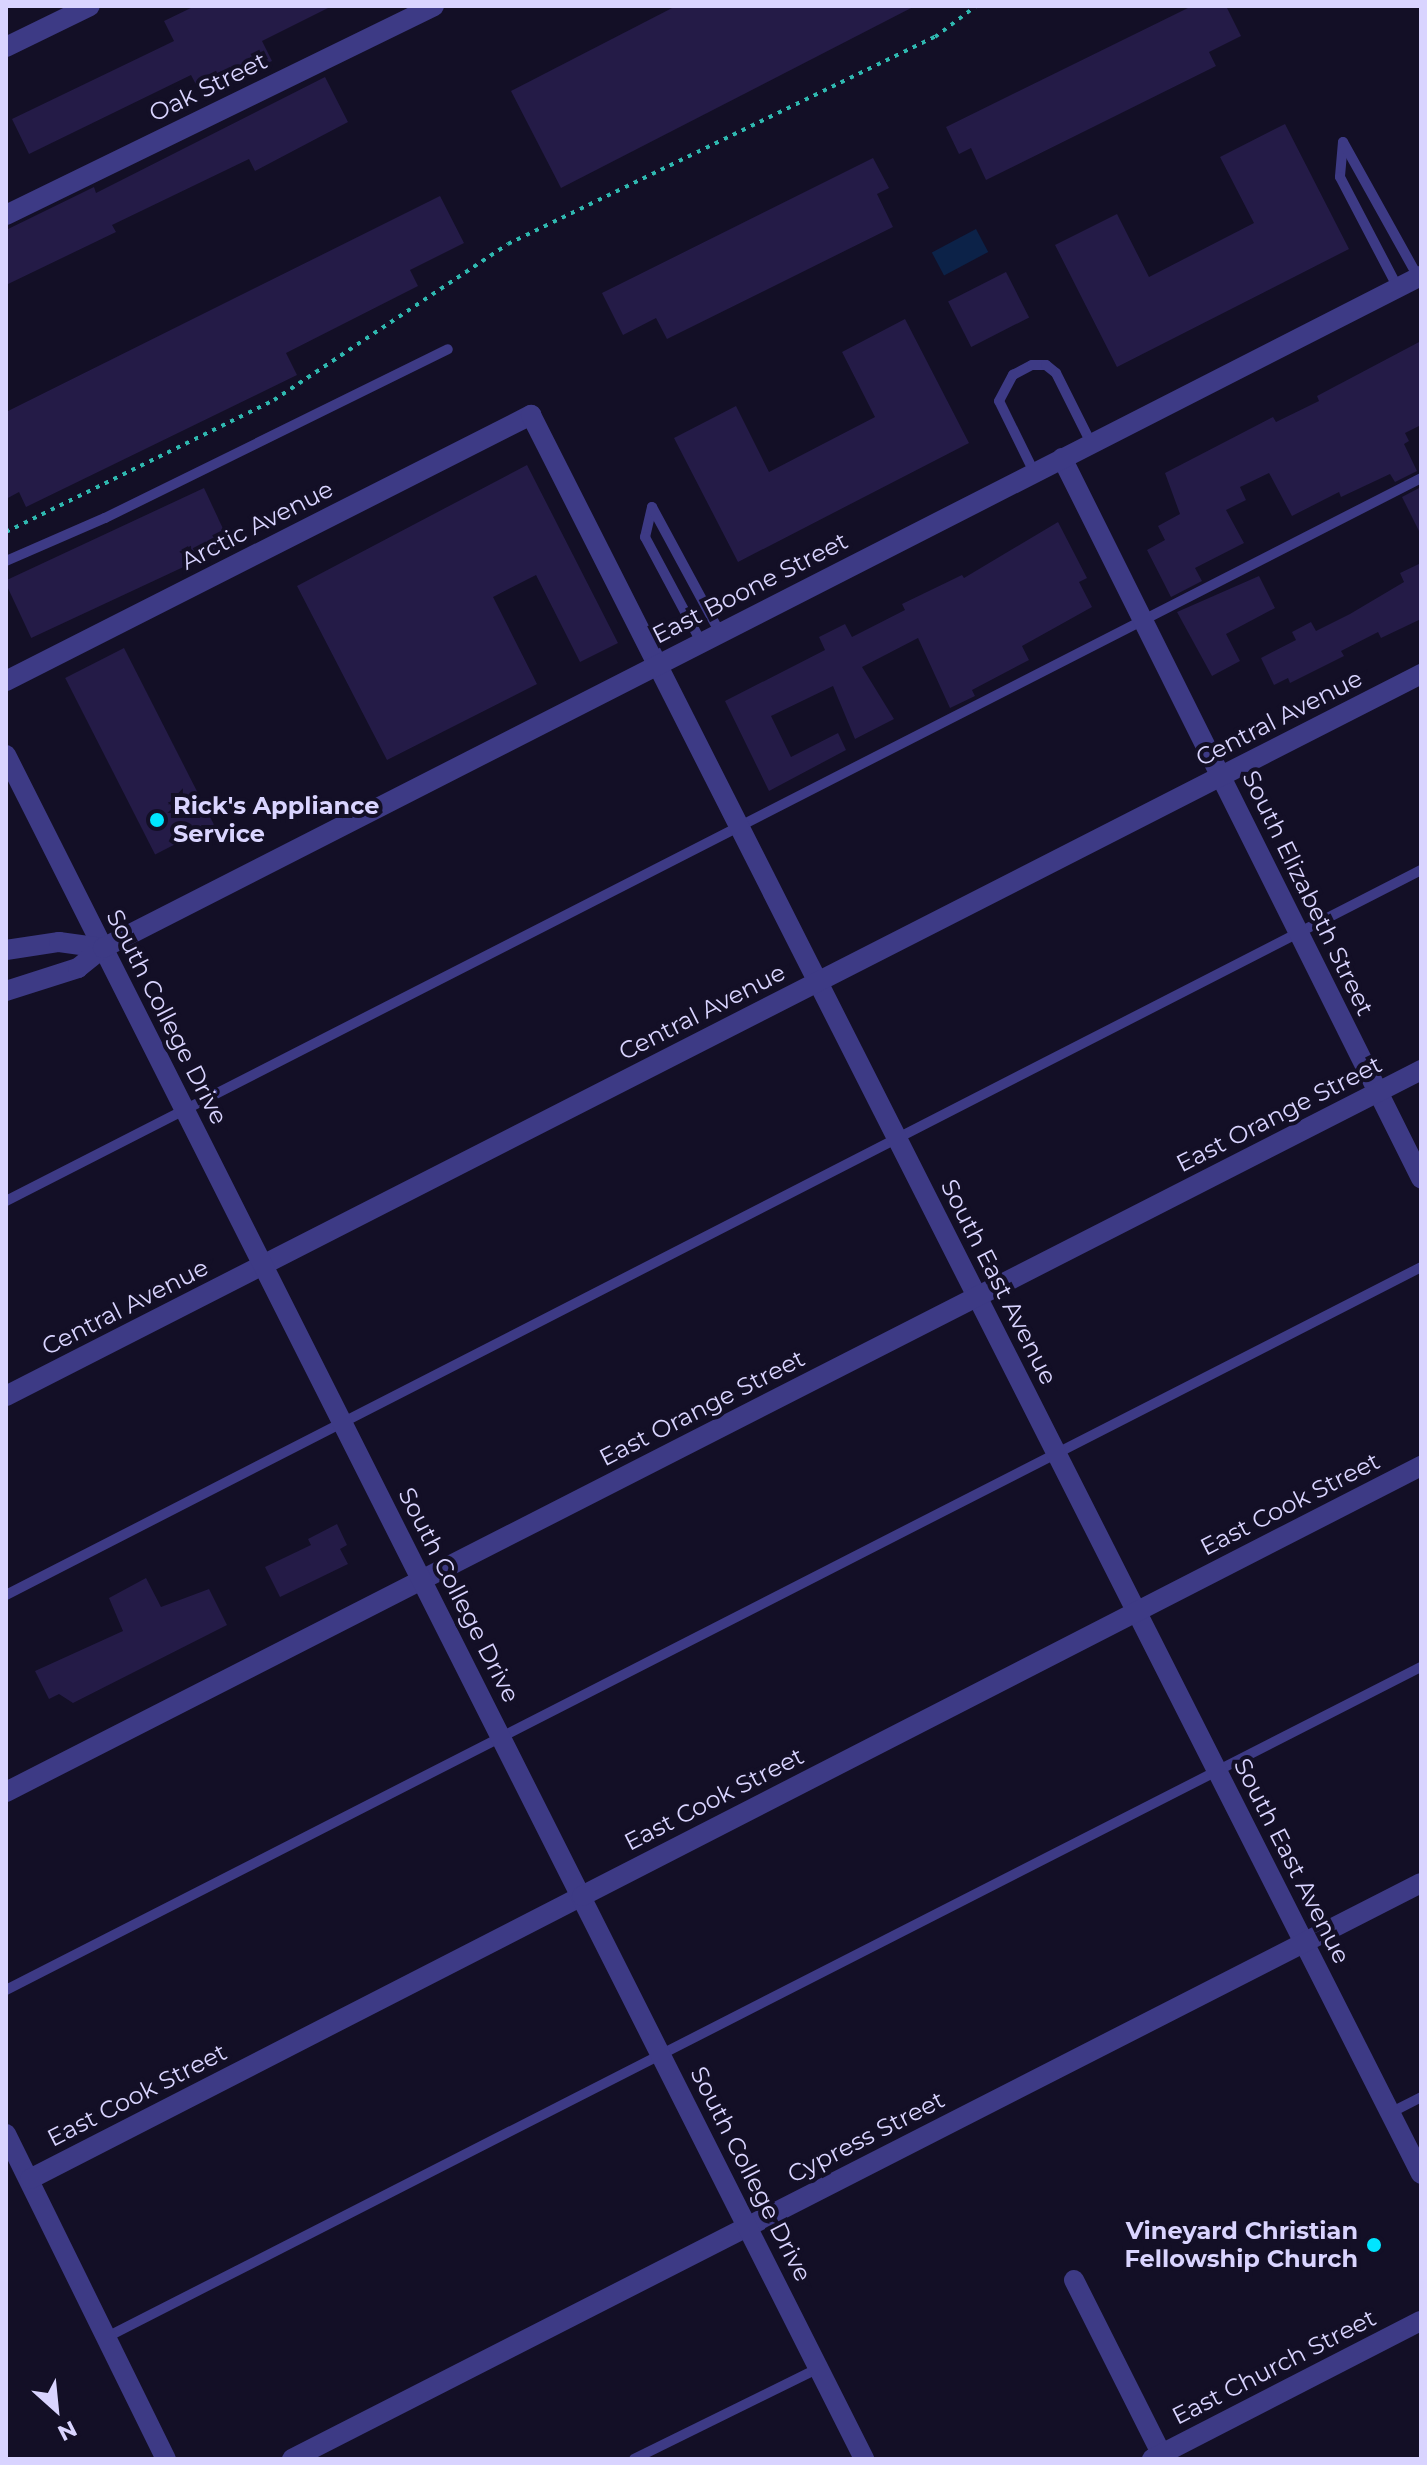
<!DOCTYPE html>
<html>
<head>
<meta charset="utf-8">
<style>
	body { margin:0 }
	#map { position:relative; width:1427px; height:2465px; overflow:hidden; background:#130f26; font-family:Montserrat,sans-serif }
	div>[style] { position:absolute }
	.water>* { inset:0; background:#0c2248; transform-origin:0 0 }
	.building>* { inset:0; background:#241b47; transform-origin:0 0 }
	.path>* { height:4px; margin-top:-2px; transform-origin:0; background:repeating-linear-gradient(90deg,#2fb8b0 0 4px,transparent 0 10px) }
	.service>* { height:10px; margin:-5px; padding:0 5px; transform-origin:5px; border-radius:5px; background:#3d3a85 }
	.minor>* { height:20px; margin:-10px; padding:0 10px; transform-origin:10px; border-radius:10px; background:#3d3a85 }
	.tertiary>* { height:20px; margin:-10px; padding:0 10px; transform-origin:10px; border-radius:10px; background:#3d3a85 }
	.dots>* { width:22px; height:22px; translate:-50% -50%; box-sizing:border-box; border:4px solid #130f26; border-radius:50% }
	span { translate:-50% -50%; white-space:nowrap; text-align:center; line-height:1.15; -webkit-text-stroke:8px #130f26; paint-order:stroke }
	.street-label { font-size:24px; color:#d9d4ff }
	.poi-label { font-size:24px; color:#d9d4ff; font-weight:700 }
	.left { translate:0 -50%; text-align:left }
	.right { translate:-100% -50%; text-align:right }
	.frame { position:absolute; inset:0; border:8px solid #d9d4ff; pointer-events:none }
	.north { position:absolute; left:16px; top:2369px; width:80px; height:80px; -webkit-text-stroke:6px #130f26; paint-order:stroke; rotate:153deg; font-size:22px; font-weight:700; line-height:32px; text-align:center; color:#d9d4ff }
	.north::after { content:''; display:block; margin:auto; width:28px; height:36px; background:#d9d4ff; clip-path:polygon(50% 0,100% 100%,50% 72%,0 100%) }
</style>
</head>
<body>
<div id="map">
	<div class="water">
		<div style="left:976px;top:229px;width:26px;height:50px;rotate:62deg"></div>
	</div>
	<div class="building">
		<div style="clip-path:polygon(195px 6px,332px 6px,262px 41px,272px 61px,201px 94px,191px 75px,29px 154px,12px 119px,174px 41px,164px 21px)"></div>
		<div style="clip-path:polygon(676px 6px,915px 6px,561px 188px,511px 91px)"></div>
		<div style="clip-path:polygon(1192px 6px,1226px 6px,1241px 36px,1209px 52px,1216px 66px,986px 180px,971px 148px,959px 154px,946px 127px)"></div>
		<div style="clip-path:polygon(325px 77px,348px 122px,255px 171px,249px 159px,112px 225px,116px 232px,6px 285px,6px 230px,94px 187px,96px 193px)"></div>
		<div style="clip-path:polygon(1285px 124px,1349px 249px,1117px 367px,1055px 245px,1117px 214px,1149px 277px,1254px 223px,1220px 157px)"></div>
		<div style="clip-path:polygon(873px 158px,889px 188px,877px 194px,893px 227px,667px 339px,656px 318px,623px 335px,602px 293px)"></div>
		<div style="clip-path:polygon(440px 196px,464px 243px,410px 270px,418px 286px,286px 353px,297px 375px,26px 507px,19px 492px,6px 499px,6px 412px)"></div>
		<div style="left:1006px;top:272px;width:51px;height:65px;rotate:63deg"></div>
		<div style="clip-path:polygon(905px 319px,969px 443px,738px 562px,674px 438px,736px 406px,769px 472px,875px 417px,842px 352px)"></div>
		<div style="clip-path:polygon(1421px 341px,1421px 425px,1405px 433px,1409px 441px,1404px 444px,1417px 471px,1395px 482px,1390px 474px,1341px 497px,1339px 492px,1292px 516px,1269px 473px,1240px 487px,1246px 500px,1226px 510px,1244px 543px,1195px 568px,1202px 581px,1171px 597px,1147px 550px,1165px 540px,1158px 526px,1180px 514px,1165px 473px,1273px 417px,1276px 422px,1319px 401px,1317px 396px)"></div>
		<div style="clip-path:polygon(527px 465px,618px 643px,580px 662px,536px 575px,493px 597px,537px 684px,387px 760px,297px 586px)"></div>
		<div style="clip-path:polygon(1421px 487px,1421px 535px,1402px 497px)"></div>
		<div style="left:204px;top:488px;width:63px;height:220px;rotate:65deg"></div>
		<div style="clip-path:polygon(1058px 522px,1087px 578px,1079px 582px,1092px 607px,1022px 646px,1029px 660px,972px 690px,975px 696px,950px 708px,918px 638px,862px 667px,894px 719px,855px 739px,833px 686px,771px 716px,791px 757px,838px 733px,846px 750px,769px 791px,725px 701px,825px 650px,819px 637px,845px 624px,852px 637px,905px 610px,902px 604px,962px 575px,964px 578px)"></div>
		<div style="clip-path:polygon(1421px 563px,1421px 619px,1381px 638px,1378px 632px,1341px 651px,1344px 656px,1290px 683px,1288px 678px,1274px 685px,1261px 658px,1296px 640px,1292px 632px,1311px 622px,1316px 631px,1350px 614px,1404px 582px,1400px 573px)"></div>
		<div style="clip-path:polygon(1259px 576px,1275px 608px,1226px 634px,1240px 661px,1212px 676px,1177px 612px)"></div>
		<div style="left:124px;top:648px;width:198px;height:66px;rotate:63deg"></div>
		<div style="clip-path:polygon(337px 1524px,347px 1545px,340px 1549px,348px 1564px,280px 1597px,265px 1567px,311px 1545px,308px 1539px)"></div>
		<div style="clip-path:polygon(146px 1578px,161px 1607px,209px 1589px,227px 1625px,73px 1703px,59px 1694px,49px 1699px,35px 1671px,123px 1631px,109px 1598px)"></div>
	</div>
	<div class="path">
		<div style="left:6px;top:532px;width:299px;rotate:-26.2deg"></div>
		<div style="left:274px;top:400px;width:281px;rotate:-33.7deg"></div>
		<div style="left:508px;top:244px;width:475px;rotate:-25.9deg"></div>
		<div style="left:935px;top:37px;width:51px;rotate:-37.1deg"></div>
	</div>
	<div class="service">
		<div style="left:1343px;top:142px;width:35px;rotate:95deg"></div>
		<div style="left:1340px;top:177px;width:125px;rotate:62.4deg"></div>
		<div style="left:1343px;top:142px;width:154px;rotate:60.9deg"></div>
		<div style="left:1034px;top:472px;width:79px;rotate:-116.2deg"></div>
		<div style="left:999px;top:401px;width:30px;rotate:-62deg"></div>
		<div style="left:1013px;top:375px;width:21px;rotate:-28deg"></div>
		<div style="left:1032px;top:365px;width:14px"></div>
		<div style="left:1046px;top:365px;width:13px;rotate:39deg"></div>
		<div style="left:1056px;top:373px;width:78px;rotate:63.4deg"></div>
		<div style="left:652px;top:507px;width:31px;rotate:103deg"></div>
		<div style="left:645px;top:537px;width:119px;rotate:61.9deg"></div>
		<div style="left:652px;top:507px;width:143px;rotate:61.6deg"></div>
		<div style="left:6px;top:561px;width:108px;rotate:-23.5deg"></div>
		<div style="left:105px;top:518px;width:382px;rotate:-26.2deg"></div>
		<div style="left:6px;top:1201px;width:1589px;rotate:-27.06deg"></div>
		<div style="left:6px;top:1595px;width:1590px;rotate:-27.13deg"></div>
		<div style="left:6px;top:1990px;width:1589px;rotate:-27.06deg"></div>
		<div style="left:1390px;top:2113px;width:35px;rotate:-27deg"></div>
		<div style="left:107px;top:2337px;width:1475px;rotate:-27.02deg"></div>
		<div style="left:634px;top:2459px;width:206px;rotate:-26.2deg"></div>
	</div>
	<div class="minor">
		<div style="left:6px;top:47px;width:93px;rotate:-26deg"></div>
		<div style="left:6px;top:215px;width:476px;rotate:-26deg"></div>
		<div style="left:1062px;top:458px;width:805px;rotate:63.5deg"></div>
		<div style="left:6px;top:681px;width:589px;rotate:-26.87deg"></div>
		<div style="left:531px;top:415px;width:1971px;rotate:63.16deg"></div>
		<div style="left:6px;top:1396px;width:1589px;rotate:-27.03deg"></div>
		<div style="left:6px;top:1792px;width:1589px;rotate:-27.03deg"></div>
		<div style="left:6px;top:2134px;width:362px;rotate:63.8deg"></div>
		<div style="left:30px;top:2179px;width:620px;rotate:-27.14deg"></div>
		<div style="left:1074px;top:2280px;width:200px;rotate:63.3deg"></div>
		<div style="left:292px;top:2459px;width:1267px;rotate:-27.03deg"></div>
		<div style="left:1152px;top:2459px;width:302px;rotate:-27.2deg"></div>
	</div>
	<div class="tertiary">
		<div style="left:6px;top:755px;width:1908px;rotate:63.27deg"></div>
		<div style="left:6px;top:950px;width:54px;rotate:-8.6deg"></div>
		<div style="left:59px;top:942px;width:44px;rotate:7.8deg"></div>
		<div style="left:6px;top:991px;width:76px;rotate:-17.7deg"></div>
		<div style="left:78px;top:968px;width:32px;rotate:-39deg"></div>
		<div style="left:103px;top:948px;width:1479px;rotate:-27.02deg"></div>
		<div style="left:582px;top:1896px;width:943px;rotate:-27.14deg"></div>
	</div>
	<div class="dots">
		<div style="left:157px;top:820px;background:#00e5ff"></div>
		<div style="left:1374px;top:2245px;background:#00e5ff"></div>
	</div>
	<div class="street-label">
		<span style="left:208px;top:87px;rotate:-26deg">Oak Street</span>
		<span style="left:257px;top:525px;rotate:-27deg">Arctic Avenue</span>
		<span style="left:750px;top:588px;rotate:-27deg">East Boone Street</span>
		<span style="left:1279px;top:718px;rotate:-27deg">Central Avenue</span>
		<span style="left:1308px;top:893px;rotate:64deg">South Elizabeth Street</span>
		<span style="left:702px;top:1012px;rotate:-27deg">Central Avenue</span>
		<span style="left:167px;top:1017px;rotate:63deg">South College Drive</span>
		<span style="left:1279px;top:1114px;rotate:-27deg">East Orange Street</span>
		<span style="left:999px;top:1282px;rotate:63deg">South East Avenue</span>
		<span style="left:125px;top:1307px;rotate:-27deg">Central Avenue</span>
		<span style="left:702px;top:1408px;rotate:-27deg">East Orange Street</span>
		<span style="left:1290px;top:1504px;rotate:-27deg">East Cook Street</span>
		<span style="left:459px;top:1595px;rotate:63deg">South College Drive</span>
		<span style="left:714px;top:1799px;rotate:-27deg">East Cook Street</span>
		<span style="left:1292px;top:1861px;rotate:63deg">South East Avenue</span>
		<span style="left:137px;top:2095px;rotate:-27deg">East Cook Street</span>
		<span style="left:866px;top:2137px;rotate:-27deg">Cypress Street</span>
		<span style="left:751px;top:2174px;rotate:63deg">South College Drive</span>
		<span style="left:1274px;top:2367px;rotate:-27deg">East Church Street</span>
	</div>
	<div class="poi-label">
		<span class="left" style="left:173px;top:820px">Rick's Appliance<br>Service</span>
		<span class="right" style="left:1358px;top:2245px">Vineyard Christian<br>Fellowship Church</span>
	</div>
	<div class="frame"></div>
	<div class="north">N</div>
</div>
</body>
</html>
